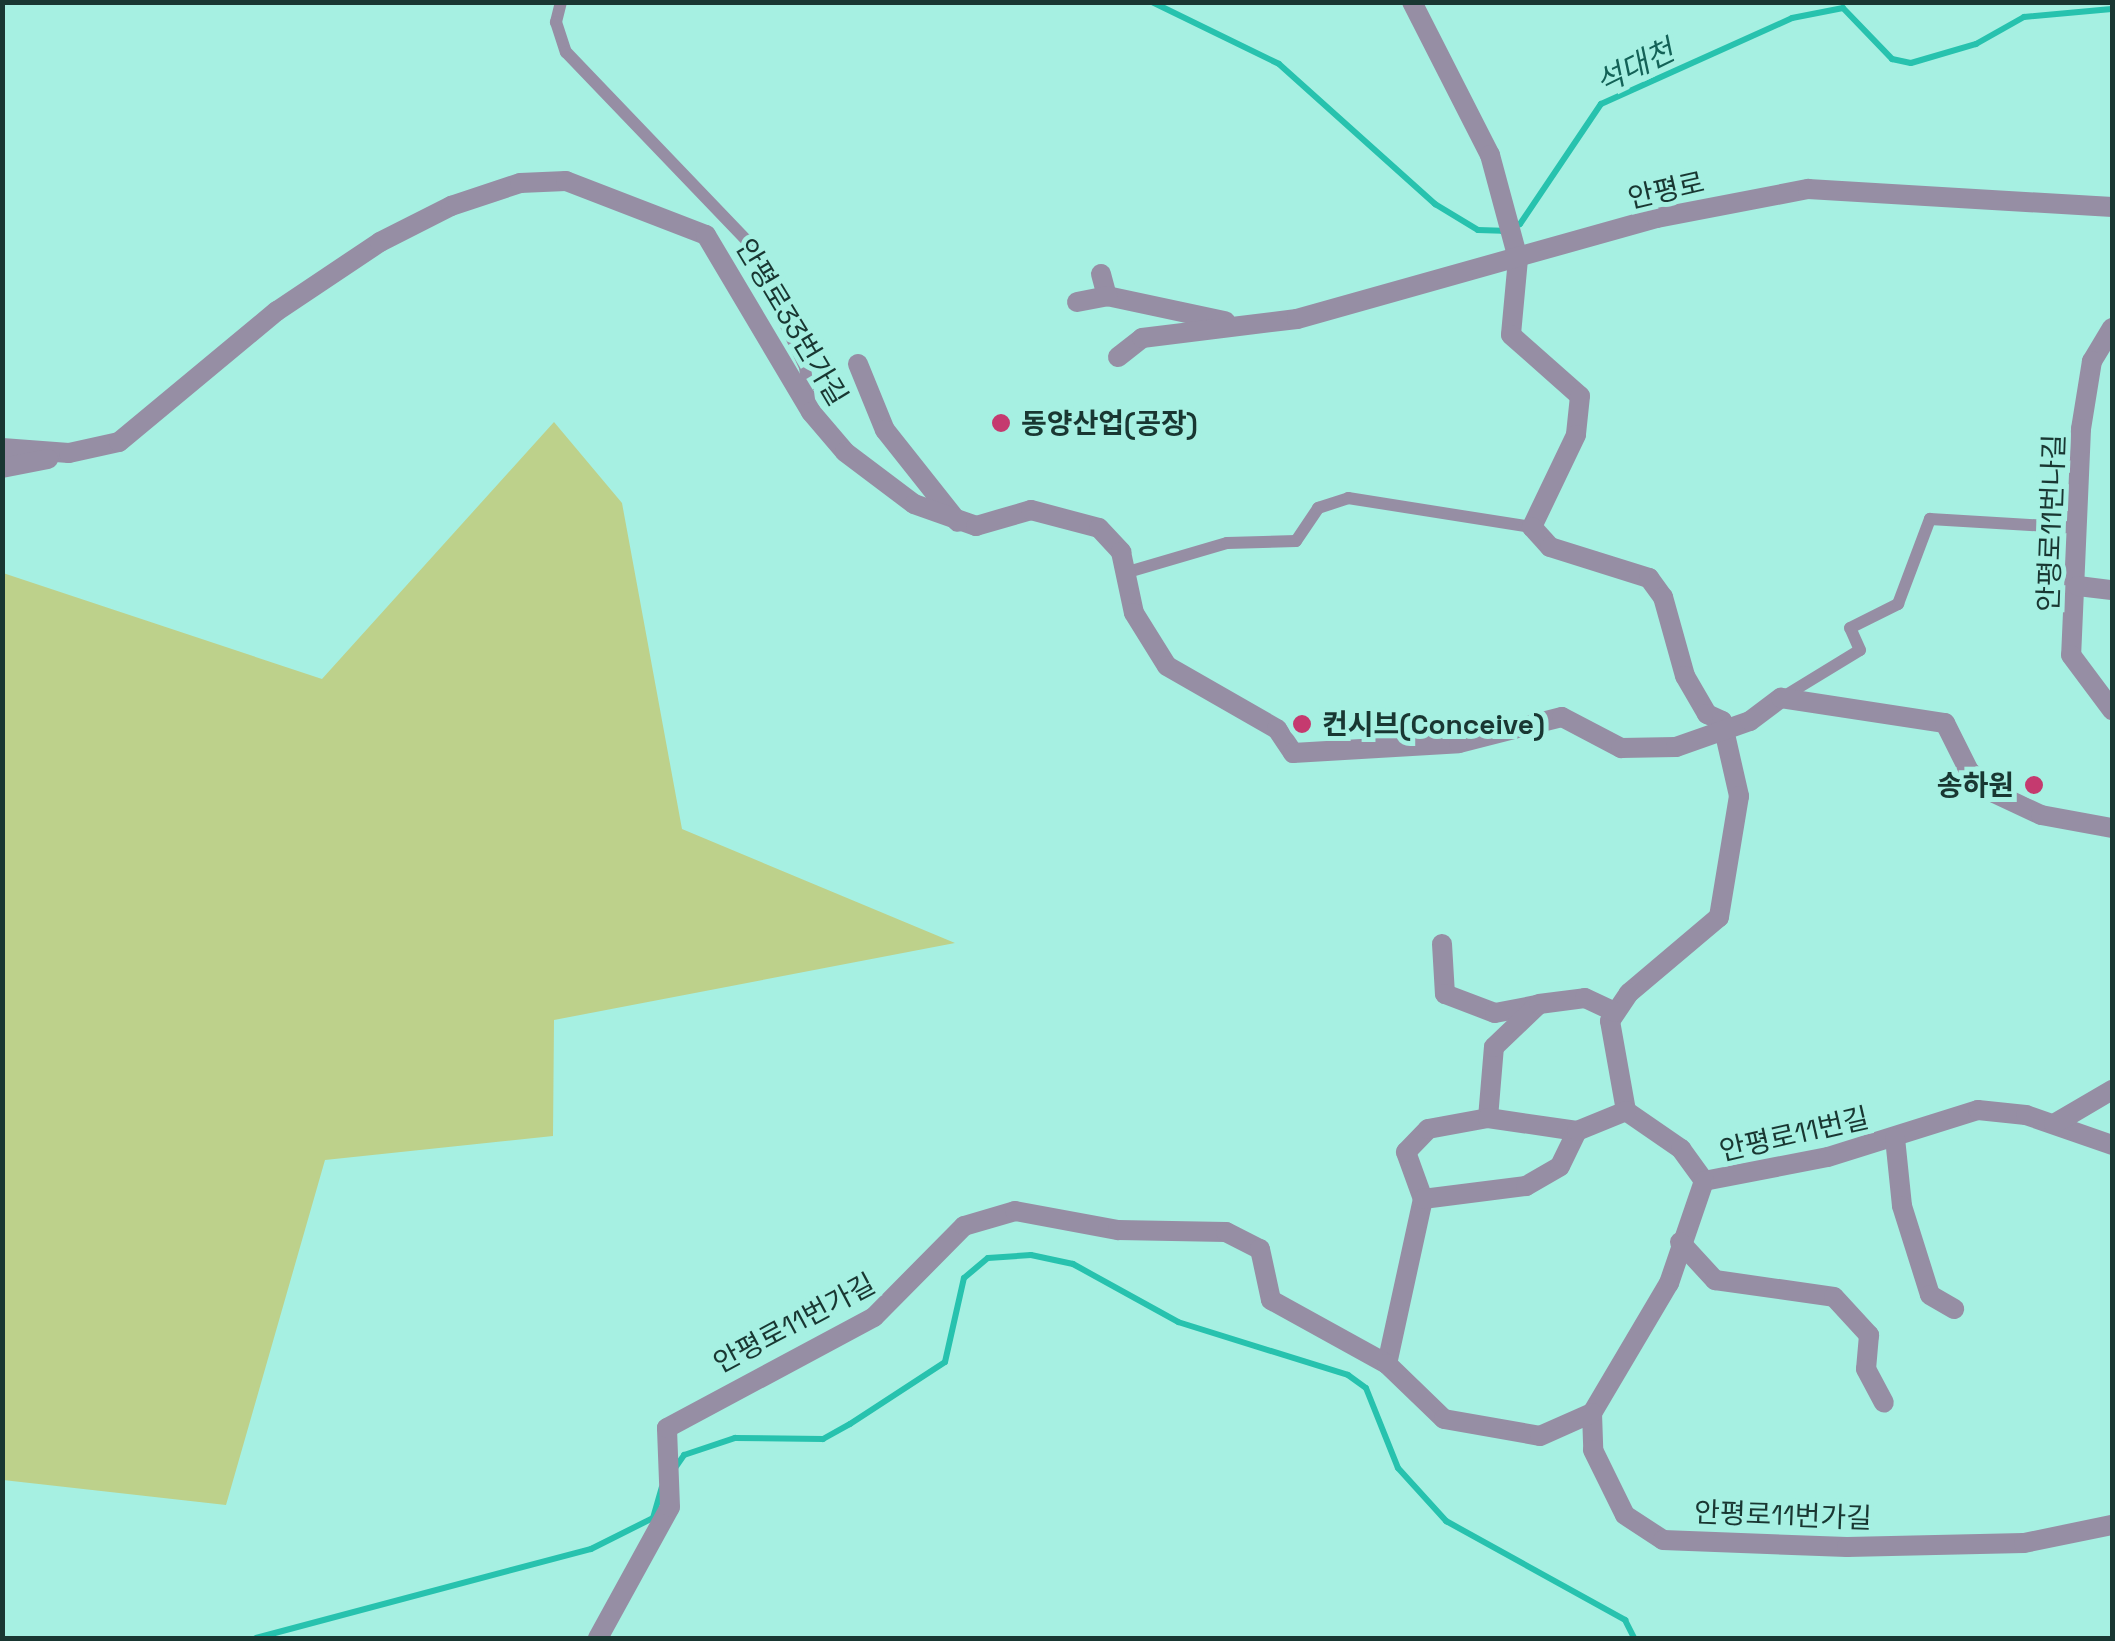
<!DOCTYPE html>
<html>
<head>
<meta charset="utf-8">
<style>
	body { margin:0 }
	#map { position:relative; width:2115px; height:1641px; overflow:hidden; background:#a6f0e2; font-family:"Space Grotesk","Noto Sans KR",sans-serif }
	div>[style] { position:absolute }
	.green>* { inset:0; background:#bdd18b }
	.stream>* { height:6px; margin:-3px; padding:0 3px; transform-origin:3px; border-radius:3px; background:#27c2ae }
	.service>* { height:12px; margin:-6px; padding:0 6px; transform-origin:6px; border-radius:6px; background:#968ea4 }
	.minor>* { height:20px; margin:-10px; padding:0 10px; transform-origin:10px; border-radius:10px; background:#968ea4 }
	.dots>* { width:28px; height:28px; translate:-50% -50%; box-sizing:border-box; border:5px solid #a6f0e2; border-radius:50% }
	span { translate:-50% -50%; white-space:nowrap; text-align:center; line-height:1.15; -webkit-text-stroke:10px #a6f0e2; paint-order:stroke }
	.street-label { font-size:28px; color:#193732 }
	.poi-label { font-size:28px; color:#193732; font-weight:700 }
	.left { translate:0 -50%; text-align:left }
	.right { translate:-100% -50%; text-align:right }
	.water-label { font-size:30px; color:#136257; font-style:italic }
	.frame { position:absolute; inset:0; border:5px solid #193732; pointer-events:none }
</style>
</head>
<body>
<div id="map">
	<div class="green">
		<div style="clip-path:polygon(554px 422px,622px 503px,682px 829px,955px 943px,554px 1020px,553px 1136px,325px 1160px,226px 1505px,3px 1480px,3px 573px,322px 679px)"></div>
	</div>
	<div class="stream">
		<div style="left:1152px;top:2px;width:141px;rotate:26deg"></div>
		<div style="left:1279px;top:64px;width:210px;rotate:41.9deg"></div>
		<div style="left:1435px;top:204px;width:50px;rotate:31.2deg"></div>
		<div style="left:1478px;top:230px;width:24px;rotate:2deg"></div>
		<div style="left:1502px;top:231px;width:19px;rotate:-21deg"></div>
		<div style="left:1520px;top:224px;width:145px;rotate:-56deg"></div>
		<div style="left:1601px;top:104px;width:209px;rotate:-24.2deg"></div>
		<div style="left:1792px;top:18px;width:52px;rotate:-11.1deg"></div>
		<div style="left:1843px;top:8px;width:71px;rotate:46.1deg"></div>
		<div style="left:1892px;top:59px;width:19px;rotate:12deg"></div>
		<div style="left:1911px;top:63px;width:68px;rotate:-16.3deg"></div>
		<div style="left:1976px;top:44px;width:55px;rotate:-29.4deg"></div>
		<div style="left:2024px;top:17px;width:88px;rotate:-5.2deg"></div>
		<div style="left:675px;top:1468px;width:16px;rotate:-55deg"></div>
		<div style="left:684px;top:1455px;width:54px;rotate:-18.4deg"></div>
		<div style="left:735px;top:1438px;width:88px;rotate:0.7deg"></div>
		<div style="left:823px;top:1439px;width:31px;rotate:-29deg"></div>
		<div style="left:850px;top:1424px;width:113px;rotate:-33.1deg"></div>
		<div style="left:945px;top:1362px;width:86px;rotate:-77.3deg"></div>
		<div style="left:964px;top:1278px;width:31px;rotate:-40deg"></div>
		<div style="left:988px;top:1258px;width:43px;rotate:-4deg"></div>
		<div style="left:1031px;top:1255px;width:43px;rotate:12.1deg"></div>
		<div style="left:1073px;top:1264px;width:120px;rotate:28.9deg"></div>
		<div style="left:1178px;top:1322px;width:178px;rotate:17.3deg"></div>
		<div style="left:1348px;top:1375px;width:22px;rotate:36deg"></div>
		<div style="left:1366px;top:1388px;width:86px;rotate:68.2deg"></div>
		<div style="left:1398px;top:1468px;width:72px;rotate:47.8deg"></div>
		<div style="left:1446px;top:1521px;width:205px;rotate:28.9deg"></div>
		<div style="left:1625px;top:1620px;width:20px;rotate:63deg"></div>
		<div style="left:256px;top:1638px;width:347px;rotate:-14.9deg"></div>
		<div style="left:591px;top:1549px;width:69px;rotate:-26.6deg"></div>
		<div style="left:653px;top:1518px;width:32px;rotate:-74deg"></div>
	</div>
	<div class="service">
		<div style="left:561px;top:2px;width:21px;rotate:104deg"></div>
		<div style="left:556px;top:22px;width:32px;rotate:72deg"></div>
		<div style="left:566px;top:52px;width:263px;rotate:46.2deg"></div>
		<div style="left:748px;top:242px;width:137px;rotate:65.5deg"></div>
		<div style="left:805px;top:367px;width:34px;rotate:83deg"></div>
		<div style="left:1128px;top:572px;width:103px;rotate:-16.3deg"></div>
		<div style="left:1227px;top:543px;width:69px;rotate:-1.7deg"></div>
		<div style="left:1296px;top:541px;width:40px;rotate:-56deg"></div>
		<div style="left:1318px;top:508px;width:32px;rotate:-18deg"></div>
		<div style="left:1348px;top:498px;width:186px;rotate:9deg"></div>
		<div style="left:1783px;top:697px;width:90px;rotate:-31.4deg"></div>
		<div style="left:1860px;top:650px;width:24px;rotate:-114deg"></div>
		<div style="left:1850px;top:628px;width:54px;rotate:-26.6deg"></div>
		<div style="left:1898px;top:604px;width:91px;rotate:-69.4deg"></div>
		<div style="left:1930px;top:519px;width:150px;rotate:3.4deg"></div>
	</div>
	<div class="minor">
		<div style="left:1412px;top:2px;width:172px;rotate:63deg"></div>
		<div style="left:1490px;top:155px;width:108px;rotate:74.9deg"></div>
		<div style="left:1518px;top:259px;width:76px;rotate:95.3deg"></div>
		<div style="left:1511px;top:335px;width:92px;rotate:41.5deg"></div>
		<div style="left:1580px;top:396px;width:39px;rotate:96deg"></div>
		<div style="left:1576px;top:435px;width:102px;rotate:115.6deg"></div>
		<div style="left:1532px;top:527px;width:27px;rotate:48deg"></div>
		<div style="left:1550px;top:547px;width:104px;rotate:17.4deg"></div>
		<div style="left:1649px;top:578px;width:24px;rotate:54deg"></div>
		<div style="left:1663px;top:597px;width:82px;rotate:74.4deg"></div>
		<div style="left:1685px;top:676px;width:44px;rotate:59.9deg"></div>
		<div style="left:1707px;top:714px;width:17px;rotate:25deg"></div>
		<div style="left:1722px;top:721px;width:77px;rotate:77.2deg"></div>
		<div style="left:1739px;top:796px;width:123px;rotate:99.4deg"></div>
		<div style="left:1719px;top:917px;width:118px;rotate:139.8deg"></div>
		<div style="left:1629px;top:993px;width:34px;rotate:124deg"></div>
		<div style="left:1610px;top:1021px;width:91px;rotate:79.9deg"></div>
		<div style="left:1626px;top:1111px;width:67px;rotate:34.6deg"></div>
		<div style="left:1681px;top:1149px;width:39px;rotate:54deg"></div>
		<div style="left:1704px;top:1181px;width:126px;rotate:-11deg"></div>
		<div style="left:1828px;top:1157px;width:157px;rotate:-17.4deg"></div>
		<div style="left:1978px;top:1110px;width:48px;rotate:5.9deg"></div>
		<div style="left:2026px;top:1115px;width:91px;rotate:19.2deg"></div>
		<div style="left:1101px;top:274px;width:23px;rotate:75deg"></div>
		<div style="left:1107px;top:296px;width:121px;rotate:12deg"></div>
		<div style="left:1077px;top:302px;width:31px;rotate:-11deg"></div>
		<div style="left:2112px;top:328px;width:39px;rotate:121deg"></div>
		<div style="left:2092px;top:361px;width:69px;rotate:99.2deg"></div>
		<div style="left:2081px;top:429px;width:226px;rotate:92.5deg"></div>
		<div style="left:2071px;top:655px;width:69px;rotate:53.3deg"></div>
		<div style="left:1118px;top:357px;width:31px;rotate:-38deg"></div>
		<div style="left:1142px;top:338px;width:156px;rotate:-7deg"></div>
		<div style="left:1297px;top:319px;width:374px;rotate:-15.7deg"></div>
		<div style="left:1657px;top:218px;width:154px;rotate:-10.9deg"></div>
		<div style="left:1808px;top:189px;width:305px;rotate:3.4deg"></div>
		<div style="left:858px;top:364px;width:71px;rotate:67.8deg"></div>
		<div style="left:885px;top:430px;width:117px;rotate:51.6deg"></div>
		<div style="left:2px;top:448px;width:67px;rotate:4.3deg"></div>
		<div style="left:69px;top:453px;width:51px;rotate:-12.4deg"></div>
		<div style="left:119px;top:442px;width:205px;rotate:-39.7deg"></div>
		<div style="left:277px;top:311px;width:124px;rotate:-33.8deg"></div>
		<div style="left:380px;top:242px;width:80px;rotate:-26.9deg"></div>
		<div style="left:451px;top:206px;width:73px;rotate:-18.4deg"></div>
		<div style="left:520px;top:183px;width:46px;rotate:-2.5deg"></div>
		<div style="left:566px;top:181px;width:150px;rotate:21.1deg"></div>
		<div style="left:706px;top:235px;width:206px;rotate:59.3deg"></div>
		<div style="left:811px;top:412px;width:52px;rotate:49.6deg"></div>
		<div style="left:845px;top:452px;width:86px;rotate:37deg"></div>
		<div style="left:914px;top:504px;width:66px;rotate:19.5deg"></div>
		<div style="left:976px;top:526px;width:57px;rotate:-16.2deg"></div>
		<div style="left:1031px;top:510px;width:70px;rotate:14.8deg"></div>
		<div style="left:1099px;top:528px;width:33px;rotate:47deg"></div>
		<div style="left:1121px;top:552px;width:62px;rotate:78deg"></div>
		<div style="left:1134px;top:613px;width:62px;rotate:58.1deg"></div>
		<div style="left:1167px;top:666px;width:127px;rotate:29.8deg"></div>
		<div style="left:1277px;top:729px;width:29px;rotate:56deg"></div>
		<div style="left:1293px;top:753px;width:166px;rotate:-3.4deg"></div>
		<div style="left:1459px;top:743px;width:106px;rotate:-14.2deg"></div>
		<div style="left:1562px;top:717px;width:67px;rotate:27.7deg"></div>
		<div style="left:1621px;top:748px;width:55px;rotate:-1deg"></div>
		<div style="left:1676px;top:747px;width:78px;rotate:-19.4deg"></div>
		<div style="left:1750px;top:721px;width:39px;rotate:-37deg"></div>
		<div style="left:1781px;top:698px;width:166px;rotate:8.7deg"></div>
		<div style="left:1945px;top:723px;width:54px;rotate:63.4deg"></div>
		<div style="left:1969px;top:771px;width:33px;rotate:41deg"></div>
		<div style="left:1994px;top:793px;width:52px;rotate:25.1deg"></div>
		<div style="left:2041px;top:815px;width:72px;rotate:10.4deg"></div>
		<div style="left:2px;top:468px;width:47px;rotate:-11.1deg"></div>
		<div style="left:2078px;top:586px;width:34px;rotate:7deg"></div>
		<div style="left:1442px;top:944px;width:50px;rotate:86.6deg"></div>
		<div style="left:1445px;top:994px;width:53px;rotate:20.8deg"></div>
		<div style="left:1495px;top:1013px;width:43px;rotate:-10.8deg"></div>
		<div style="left:1488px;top:1118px;width:71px;rotate:-85.2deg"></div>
		<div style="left:1494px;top:1047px;width:62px;rotate:-43.7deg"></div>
		<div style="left:1539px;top:1004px;width:46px;rotate:-7.4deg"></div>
		<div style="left:1585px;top:998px;width:33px;rotate:25deg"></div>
		<div style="left:2054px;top:1124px;width:67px;rotate:-30.4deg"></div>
		<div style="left:1895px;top:1138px;width:68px;rotate:84.1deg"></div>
		<div style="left:1902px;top:1206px;width:93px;rotate:72.5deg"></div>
		<div style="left:1930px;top:1295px;width:28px;rotate:30deg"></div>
		<div style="left:1704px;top:1181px;width:108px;rotate:108.9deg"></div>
		<div style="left:1669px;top:1283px;width:151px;rotate:120.6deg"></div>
		<div style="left:1592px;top:1413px;width:37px;rotate:88deg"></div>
		<div style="left:1593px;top:1450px;width:72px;rotate:63.8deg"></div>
		<div style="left:1625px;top:1515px;width:45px;rotate:33.3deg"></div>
		<div style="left:1663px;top:1540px;width:184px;rotate:2.2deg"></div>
		<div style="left:1847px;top:1547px;width:177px;rotate:-1.3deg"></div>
		<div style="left:2024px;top:1543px;width:90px;rotate:-11.6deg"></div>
		<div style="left:1423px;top:1199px;width:50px;rotate:-109.9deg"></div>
		<div style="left:1406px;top:1152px;width:32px;rotate:-46deg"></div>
		<div style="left:1428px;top:1129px;width:61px;rotate:-10.4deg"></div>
		<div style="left:1488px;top:1118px;width:90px;rotate:8.3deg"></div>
		<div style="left:1680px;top:1242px;width:52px;rotate:47.4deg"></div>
		<div style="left:1715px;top:1280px;width:120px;rotate:8.1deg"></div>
		<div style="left:1834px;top:1297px;width:52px;rotate:47.4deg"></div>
		<div style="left:1869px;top:1335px;width:34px;rotate:95deg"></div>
		<div style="left:1866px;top:1369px;width:38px;rotate:62deg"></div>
		<div style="left:1387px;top:1364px;width:169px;rotate:-77.7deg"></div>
		<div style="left:1423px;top:1199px;width:104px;rotate:-7.2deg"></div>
		<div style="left:1526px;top:1186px;width:39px;rotate:-30deg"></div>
		<div style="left:1560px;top:1166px;width:39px;rotate:-64deg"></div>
		<div style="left:1577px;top:1131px;width:53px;rotate:-22.2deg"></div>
		<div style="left:598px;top:1638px;width:149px;rotate:-61.2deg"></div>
		<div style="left:670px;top:1507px;width:79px;rotate:-92.2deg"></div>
		<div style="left:667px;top:1428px;width:235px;rotate:-28.2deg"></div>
		<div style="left:874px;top:1317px;width:128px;rotate:-45.3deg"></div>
		<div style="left:964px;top:1226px;width:53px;rotate:-16.4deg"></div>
		<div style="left:1015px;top:1211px;width:105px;rotate:10.5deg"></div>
		<div style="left:1118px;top:1230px;width:108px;rotate:1.1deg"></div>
		<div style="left:1226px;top:1232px;width:38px;rotate:27deg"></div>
		<div style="left:1260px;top:1249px;width:52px;rotate:77.8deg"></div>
		<div style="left:1271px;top:1300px;width:132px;rotate:28.9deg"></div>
		<div style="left:1387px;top:1364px;width:79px;rotate:44deg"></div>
		<div style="left:1444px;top:1419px;width:97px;rotate:10deg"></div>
		<div style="left:1540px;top:1436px;width:57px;rotate:-23.9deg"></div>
	</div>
	<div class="dots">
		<div style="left:1001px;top:423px;background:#c53a6f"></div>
		<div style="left:1302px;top:724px;background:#c53a6f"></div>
		<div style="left:2034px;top:785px;background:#c53a6f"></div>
	</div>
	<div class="street-label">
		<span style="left:1666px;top:190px;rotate:-13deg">안평로</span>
		<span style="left:792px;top:322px;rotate:59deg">안평로33번가길</span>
		<span style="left:2051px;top:523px;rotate:-88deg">안평로11번나길</span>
		<span style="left:1794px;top:1134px;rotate:-13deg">안평로11번길</span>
		<span style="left:794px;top:1323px;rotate:-28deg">안평로11번가길</span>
		<span style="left:1783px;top:1515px;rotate:2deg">안평로11번가길</span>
	</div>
	<div class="poi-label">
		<span class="left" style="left:1021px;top:423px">동양산업(공장)</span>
		<span class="left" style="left:1322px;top:724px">컨시브(Conceive)</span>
		<span class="right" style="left:2014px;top:785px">송하원</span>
	</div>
	<div class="water-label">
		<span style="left:1635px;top:67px;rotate:-26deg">석대천</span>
	</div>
	<div class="frame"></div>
</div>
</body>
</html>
